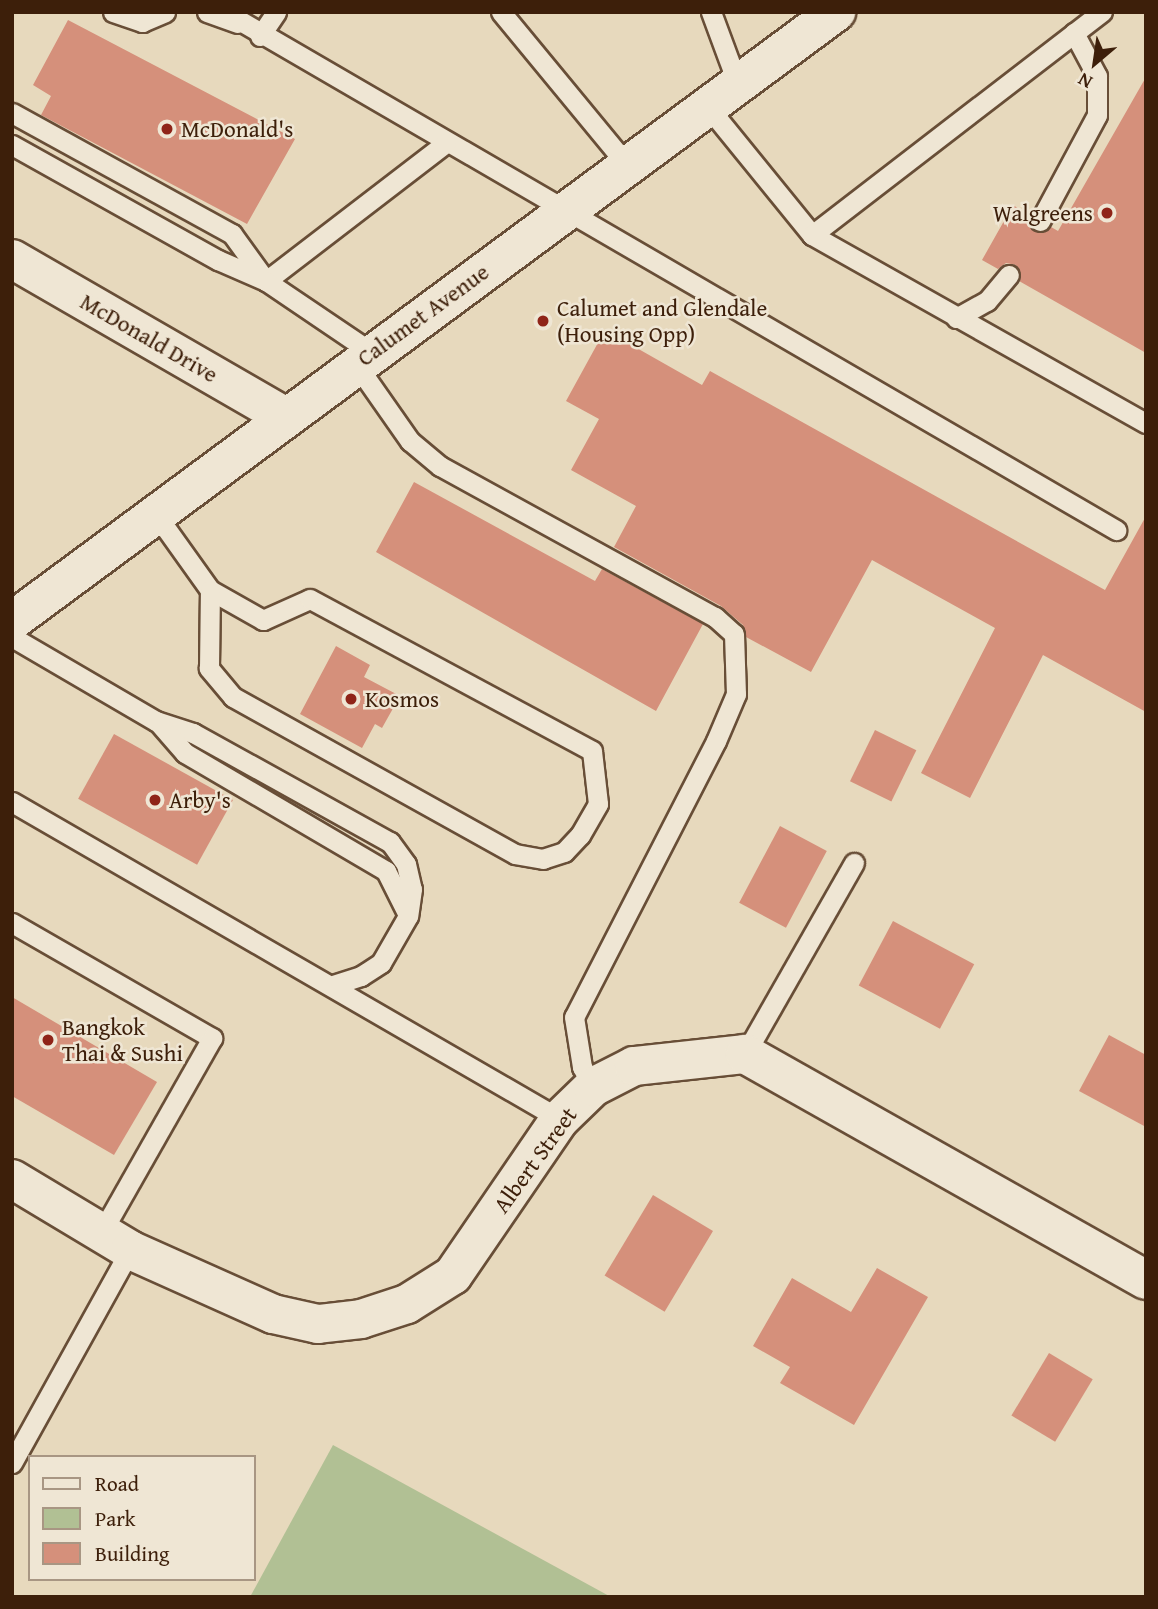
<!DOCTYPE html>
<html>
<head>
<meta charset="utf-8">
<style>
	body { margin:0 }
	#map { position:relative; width:1158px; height:1609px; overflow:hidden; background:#e7d9bd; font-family:"Gentium Book Plus",serif }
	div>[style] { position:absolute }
	.green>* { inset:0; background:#b1c094 }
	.building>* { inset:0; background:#d5907b; transform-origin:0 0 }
	.roads { filter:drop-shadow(2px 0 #684e37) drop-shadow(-2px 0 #684e37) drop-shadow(0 2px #684e37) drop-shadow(0 -2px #684e37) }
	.lane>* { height:19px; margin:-9.5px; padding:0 9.5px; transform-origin:9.5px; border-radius:9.5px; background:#efe6d4 }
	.street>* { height:38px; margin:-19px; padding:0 19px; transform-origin:19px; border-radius:19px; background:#efe6d4 }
	.secondary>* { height:38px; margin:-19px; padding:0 19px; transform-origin:19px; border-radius:19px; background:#efe6d4 }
	.dots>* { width:19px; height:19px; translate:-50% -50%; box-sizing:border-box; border:4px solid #efe6d4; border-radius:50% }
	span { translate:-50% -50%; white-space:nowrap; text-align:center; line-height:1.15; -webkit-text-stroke:5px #efe6d4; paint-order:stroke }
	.poi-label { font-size:23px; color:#3d1f0a }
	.left { translate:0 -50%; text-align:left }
	.right { translate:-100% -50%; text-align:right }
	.street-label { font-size:23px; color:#3d1f0a }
	.frame { position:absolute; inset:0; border:14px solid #3d1f0a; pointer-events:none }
	.legend { position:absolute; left:28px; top:1455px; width:228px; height:126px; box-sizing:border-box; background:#efe6d4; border:2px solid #a89683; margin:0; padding:9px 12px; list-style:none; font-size:21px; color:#3d1f0a }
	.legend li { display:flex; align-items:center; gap:14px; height:35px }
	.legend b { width:35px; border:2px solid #a89683 }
	.north { position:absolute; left:1060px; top:28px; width:70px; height:70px; -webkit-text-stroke:5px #efe6d4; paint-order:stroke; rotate:209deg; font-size:19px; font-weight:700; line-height:28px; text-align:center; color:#3d1f0a }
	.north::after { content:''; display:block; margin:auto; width:24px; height:32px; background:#3d1f0a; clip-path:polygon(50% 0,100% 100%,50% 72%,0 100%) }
</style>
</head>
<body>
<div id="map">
	<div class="green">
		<div style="clip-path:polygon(333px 1445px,611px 1597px,250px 1597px)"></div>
	</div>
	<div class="building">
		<div style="clip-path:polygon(68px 20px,295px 139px,247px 224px,41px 115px,51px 96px,33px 85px)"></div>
		<div style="clip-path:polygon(1146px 77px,1146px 353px,1019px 281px,1016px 265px,1006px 263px,998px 269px,982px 260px,1013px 205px,1029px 215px,1034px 231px,1051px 227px,1058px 231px)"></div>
		<div style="clip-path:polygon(605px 330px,702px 385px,710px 371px,1105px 590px,1146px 516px,1146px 712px,1043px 655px,970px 798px,921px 773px,995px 628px,872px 560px,811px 672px,746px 637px,743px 625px,721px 606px,614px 547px,636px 506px,571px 470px,599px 419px,566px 401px)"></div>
		<div style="clip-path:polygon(414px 482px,595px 581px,602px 569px,703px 624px,656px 711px,376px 552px)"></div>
		<div style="clip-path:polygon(336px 646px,370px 665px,364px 677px,400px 696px,382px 728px,375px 724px,362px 748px,300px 714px)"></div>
		<div style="left:875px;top:730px;width:46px;height:57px;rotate:26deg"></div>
		<div style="left:114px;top:734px;width:136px;height:74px;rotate:29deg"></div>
		<div style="left:780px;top:826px;width:53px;height:87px;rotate:28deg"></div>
		<div style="left:893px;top:921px;width:92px;height:73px;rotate:28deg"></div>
		<div style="clip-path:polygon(12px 997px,157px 1082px,114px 1155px,12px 1096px)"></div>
		<div style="clip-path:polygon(1109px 1035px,1146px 1055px,1146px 1127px,1079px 1091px)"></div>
		<div style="left:653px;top:1195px;width:70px;height:94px;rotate:31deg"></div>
		<div style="clip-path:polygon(877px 1268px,928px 1297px,854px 1425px,780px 1383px,790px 1367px,753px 1346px,792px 1278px,851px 1312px)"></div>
		<div style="left:1049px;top:1353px;width:51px;height:73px;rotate:31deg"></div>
	</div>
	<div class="roads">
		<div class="lane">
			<div style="left:113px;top:12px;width:31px;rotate:19deg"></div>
			<div style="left:142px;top:22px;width:25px;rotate:-23deg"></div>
			<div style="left:207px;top:12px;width:32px;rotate:20deg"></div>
			<div style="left:225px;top:12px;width:1031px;rotate:30.17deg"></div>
			<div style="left:501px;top:12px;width:200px;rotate:50.5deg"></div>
			<div style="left:711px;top:12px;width:78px;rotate:69.7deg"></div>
			<div style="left:260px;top:36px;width:29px;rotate:-56deg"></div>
			<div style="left:708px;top:107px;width:165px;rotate:50.9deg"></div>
			<div style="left:812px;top:235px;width:383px;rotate:29.4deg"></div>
			<div style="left:12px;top:113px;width:251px;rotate:28.8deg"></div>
			<div style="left:232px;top:234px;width:58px;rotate:54.1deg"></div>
			<div style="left:266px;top:281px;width:227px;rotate:-37.5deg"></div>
			<div style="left:12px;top:145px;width:236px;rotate:29.2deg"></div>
			<div style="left:218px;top:260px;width:52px;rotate:23.6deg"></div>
			<div style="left:266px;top:281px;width:127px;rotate:34.1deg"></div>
			<div style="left:1040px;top:221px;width:120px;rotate:-61.7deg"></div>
			<div style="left:1097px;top:115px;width:39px;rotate:-90deg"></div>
			<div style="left:1097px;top:76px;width:49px;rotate:-118.1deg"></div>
			<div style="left:812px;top:235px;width:366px;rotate:-37.6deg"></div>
			<div style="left:956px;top:318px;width:35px;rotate:-29deg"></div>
			<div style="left:987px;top:301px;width:34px;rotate:-50deg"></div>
			<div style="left:356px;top:364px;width:94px;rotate:55deg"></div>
			<div style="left:410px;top:441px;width:39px;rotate:40deg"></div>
			<div style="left:440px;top:466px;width:314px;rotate:28.8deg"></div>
			<div style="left:715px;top:617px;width:25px;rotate:42deg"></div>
			<div style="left:734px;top:634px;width:60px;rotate:88.1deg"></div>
			<div style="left:736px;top:694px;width:51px;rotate:113.1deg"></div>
			<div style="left:716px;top:741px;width:310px;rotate:117.2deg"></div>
			<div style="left:574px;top:1017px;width:51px;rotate:80.9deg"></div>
			<div style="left:582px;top:1067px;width:23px;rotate:61deg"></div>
			<div style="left:155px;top:513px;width:95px;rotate:54.5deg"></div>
			<div style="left:210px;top:590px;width:61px;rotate:29.5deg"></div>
			<div style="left:263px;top:620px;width:51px;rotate:-24.1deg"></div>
			<div style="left:310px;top:599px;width:320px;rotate:28.3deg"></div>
			<div style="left:592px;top:751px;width:53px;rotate:83.5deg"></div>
			<div style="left:598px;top:804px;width:36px;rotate:120deg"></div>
			<div style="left:580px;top:835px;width:23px;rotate:133deg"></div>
			<div style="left:564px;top:852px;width:22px;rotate:162deg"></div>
			<div style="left:543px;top:859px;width:28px;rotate:-170deg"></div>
			<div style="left:515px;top:854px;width:323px;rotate:-150.9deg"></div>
			<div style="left:233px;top:697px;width:38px;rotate:-130deg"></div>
			<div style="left:209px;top:668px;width:78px;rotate:-89.3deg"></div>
			<div style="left:12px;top:637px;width:167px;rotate:30.3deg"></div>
			<div style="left:156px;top:721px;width:39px;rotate:18deg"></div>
			<div style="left:193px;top:733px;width:225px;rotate:29deg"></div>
			<div style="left:390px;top:842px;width:27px;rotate:54deg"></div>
			<div style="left:406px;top:864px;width:26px;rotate:77deg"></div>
			<div style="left:412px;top:889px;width:27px;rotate:98deg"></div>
			<div style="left:408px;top:916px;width:54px;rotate:119.9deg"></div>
			<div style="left:381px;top:963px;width:24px;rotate:147deg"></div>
			<div style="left:361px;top:976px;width:28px;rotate:162deg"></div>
			<div style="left:158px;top:722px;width:41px;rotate:48.9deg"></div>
			<div style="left:185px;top:753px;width:233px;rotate:30.4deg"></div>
			<div style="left:386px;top:871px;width:45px;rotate:63.4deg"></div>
			<div style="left:12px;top:802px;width:633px;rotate:30.05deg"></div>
			<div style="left:12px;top:923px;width:231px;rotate:29.9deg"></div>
			<div style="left:212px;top:1038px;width:223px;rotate:119.6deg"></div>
			<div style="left:745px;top:1054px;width:220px;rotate:-60.3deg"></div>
			<div style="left:12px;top:1463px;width:244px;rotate:-61deg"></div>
		</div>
		<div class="street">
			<div style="left:12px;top:259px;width:316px;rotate:30deg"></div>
			<div style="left:12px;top:1179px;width:138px;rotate:31deg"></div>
			<div style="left:130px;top:1250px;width:157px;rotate:24.1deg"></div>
			<div style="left:273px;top:1314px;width:46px;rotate:12.5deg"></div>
			<div style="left:318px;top:1324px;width:43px;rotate:-6.6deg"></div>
			<div style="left:361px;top:1319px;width:48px;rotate:-18.1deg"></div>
			<div style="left:407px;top:1304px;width:54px;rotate:-32.2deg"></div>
			<div style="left:453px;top:1275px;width:189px;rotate:-55.6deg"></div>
			<div style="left:560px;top:1119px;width:46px;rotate:-44.1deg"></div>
			<div style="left:593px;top:1087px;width:46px;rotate:-27.1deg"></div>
			<div style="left:634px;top:1066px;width:112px;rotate:-6.2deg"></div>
			<div style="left:745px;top:1054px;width:460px;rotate:29.4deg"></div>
		</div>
		<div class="secondary">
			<div style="left:12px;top:621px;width:1025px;rotate:-36.47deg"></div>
		</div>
	</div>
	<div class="dots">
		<div style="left:167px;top:129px;background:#8f2418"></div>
		<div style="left:1107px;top:213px;background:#8f2418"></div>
		<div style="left:543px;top:321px;background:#8f2418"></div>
		<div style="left:351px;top:699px;background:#8f2418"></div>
		<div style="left:155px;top:800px;background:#8f2418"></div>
		<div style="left:48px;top:1040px;background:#8f2418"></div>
	</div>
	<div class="poi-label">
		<span class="left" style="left:181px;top:129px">McDonald's</span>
		<span class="right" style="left:1093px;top:213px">Walgreens</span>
		<span class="left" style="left:557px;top:321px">Calumet and Glendale<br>(Housing Opp)</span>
		<span class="left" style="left:365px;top:699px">Kosmos</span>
		<span class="left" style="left:169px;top:800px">Arby's</span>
		<span class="left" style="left:62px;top:1040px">Bangkok<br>Thai &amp; Sushi</span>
	</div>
	<div class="street-label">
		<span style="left:423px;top:315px;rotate:-36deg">Calumet Avenue</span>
		<span style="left:149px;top:338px;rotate:30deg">McDonald Drive</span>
		<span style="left:535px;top:1160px;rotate:-54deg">Albert Street</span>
	</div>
	<div class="frame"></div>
	<ul class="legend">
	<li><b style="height:9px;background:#efe6d4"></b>Road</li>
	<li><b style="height:19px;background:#b1c094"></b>Park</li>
	<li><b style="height:19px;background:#d5907b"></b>Building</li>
	</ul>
	<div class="north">N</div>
</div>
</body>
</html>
